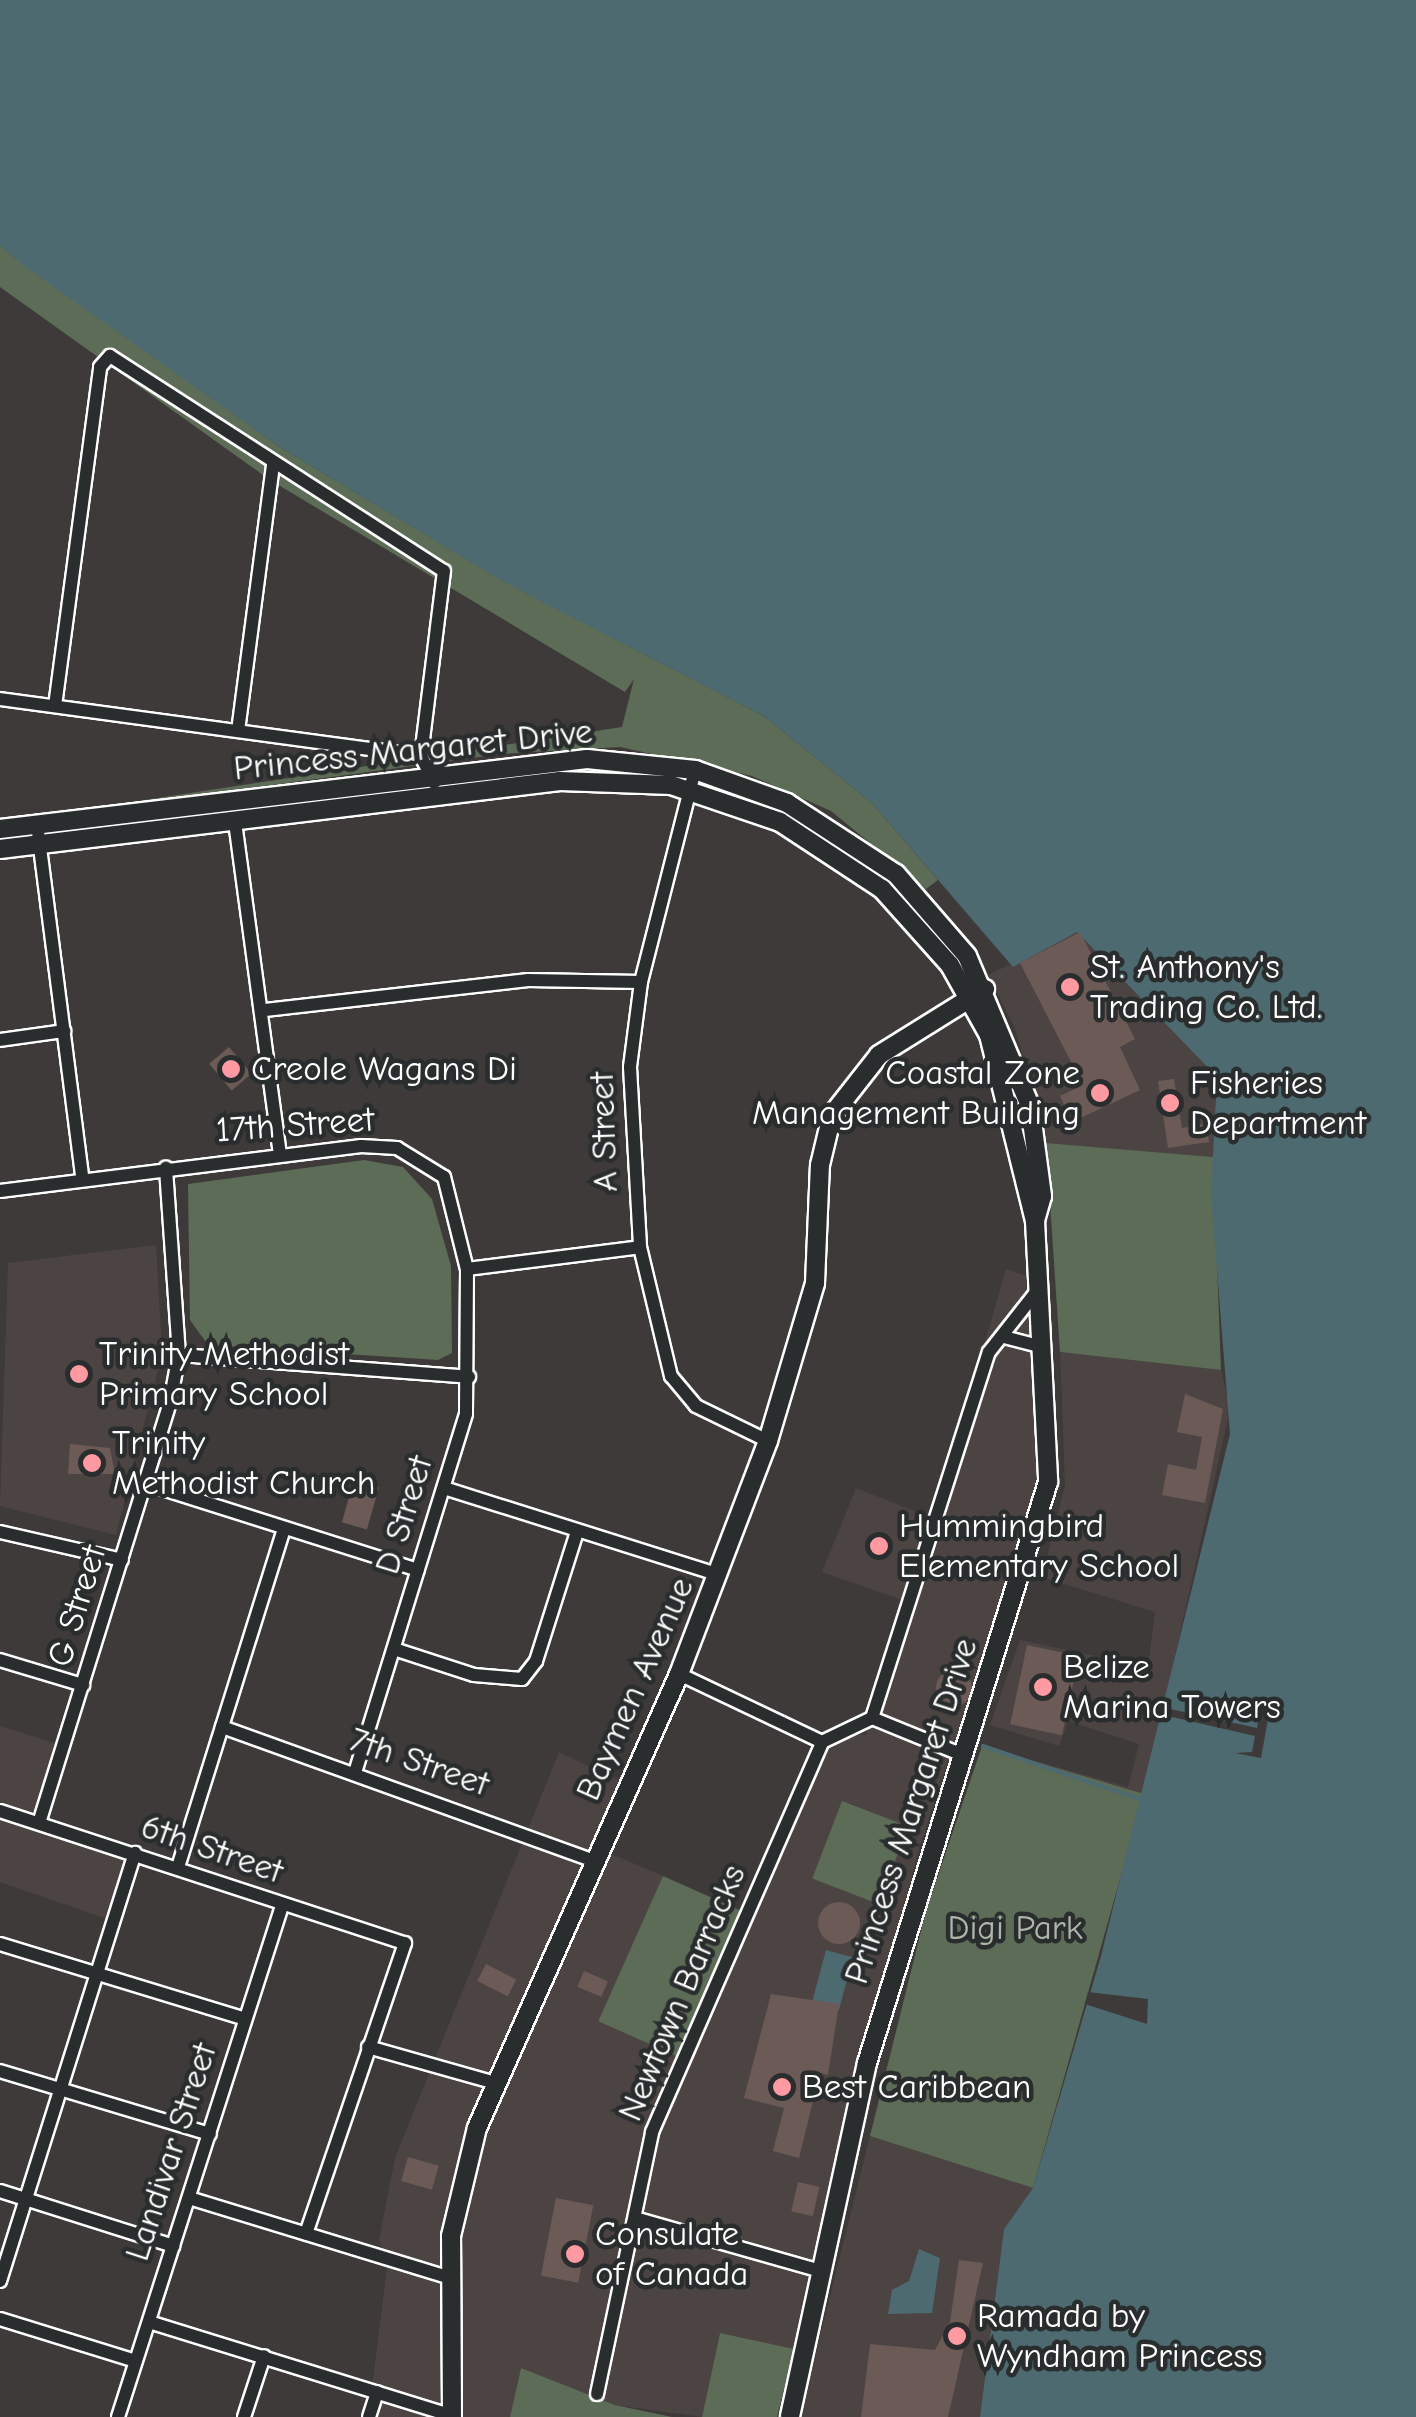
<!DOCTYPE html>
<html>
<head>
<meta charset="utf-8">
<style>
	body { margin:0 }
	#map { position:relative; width:1416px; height:2417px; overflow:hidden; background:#3e3a3a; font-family:"Comic Neue",sans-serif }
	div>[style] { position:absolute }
	.built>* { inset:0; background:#4c4443 }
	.green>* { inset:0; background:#5c6c56; transform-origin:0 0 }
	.water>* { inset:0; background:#4c6a6f; transform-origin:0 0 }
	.pier>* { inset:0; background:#3e3a3a }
	.stream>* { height:4px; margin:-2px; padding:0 2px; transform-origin:2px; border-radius:2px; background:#4c6a6f }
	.building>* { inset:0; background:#6c5a57; transform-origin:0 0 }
	.round { border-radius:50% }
	.roads { filter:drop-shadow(2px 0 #fff) drop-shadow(-2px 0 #fff) drop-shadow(0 2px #fff) drop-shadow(0 -2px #fff) }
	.street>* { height:12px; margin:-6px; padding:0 6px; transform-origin:6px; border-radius:6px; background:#2a2d2e }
	.secondary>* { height:18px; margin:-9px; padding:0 9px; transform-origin:9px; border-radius:9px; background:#2a2d2e }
	.dots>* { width:28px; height:28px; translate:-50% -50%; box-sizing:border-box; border:5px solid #2a2d2e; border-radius:50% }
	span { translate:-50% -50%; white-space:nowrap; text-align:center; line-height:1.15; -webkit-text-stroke:9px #2a2d2e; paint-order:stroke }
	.street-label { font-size:35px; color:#fff }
	.poi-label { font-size:35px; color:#fff }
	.left { translate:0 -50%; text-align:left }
	.right { translate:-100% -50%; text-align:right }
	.park-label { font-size:35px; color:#aeb6aa }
</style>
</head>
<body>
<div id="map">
	<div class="built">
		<div style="clip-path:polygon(1077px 932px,1217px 1077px,1213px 1157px,1046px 1143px,1015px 1028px,988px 975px)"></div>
		<div style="clip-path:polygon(156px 1245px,162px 1354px,116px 1535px,0 1506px,8px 1263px)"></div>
		<div style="clip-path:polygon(1006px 1269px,1026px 1276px,1041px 1480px,918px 1852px,794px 2349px,720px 2333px,702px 2417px,615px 2405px,521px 2368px,510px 2417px,368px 2417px,388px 2261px,379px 2240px,395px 2158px,559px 1752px,639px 1790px,607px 1852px,663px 1876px,608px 2025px,678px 2053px,821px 1732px,866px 1735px,908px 1602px,822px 1572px,856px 1488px,934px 1519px)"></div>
		<div style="clip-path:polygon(1060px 1352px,1221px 1370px,1230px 1410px,1144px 1794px,982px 1746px,1128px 1787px,1139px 1744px,1068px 1721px,1059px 1746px,990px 1725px,1020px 1640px,1148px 1667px,1155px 1612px,1042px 1577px,1065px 1485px)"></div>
		<div style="clip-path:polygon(0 1726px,64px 1746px,45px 1819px,132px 1853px,116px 1922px,0 1882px)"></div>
		<div style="clip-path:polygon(870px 2136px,1033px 2188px,1004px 2229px,980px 2417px,800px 2417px)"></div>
	</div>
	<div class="green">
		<div style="clip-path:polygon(0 245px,280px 447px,503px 581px,764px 716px,872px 803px,938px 880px,926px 889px,831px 811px,752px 776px,620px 747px,501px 754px,0 822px,622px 727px,634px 679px,625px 692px,270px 480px,0 287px)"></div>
		<div style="clip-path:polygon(1046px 1143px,1213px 1157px,1221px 1370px,1060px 1352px)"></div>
		<div style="clip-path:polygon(364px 1160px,403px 1167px,432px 1199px,451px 1266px,452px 1353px,438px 1360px,208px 1345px,190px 1320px,188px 1184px)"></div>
		<div style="clip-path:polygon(982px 1746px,1144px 1794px,1033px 2188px,870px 2136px,926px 1911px)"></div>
		<div style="left:842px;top:1801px;width:71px;height:83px;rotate:21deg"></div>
		<div style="left:663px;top:1876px;width:85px;height:159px;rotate:24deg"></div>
		<div style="clip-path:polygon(720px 2333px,794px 2349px,777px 2417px,702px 2417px)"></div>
		<div style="clip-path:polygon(521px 2368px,615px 2405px,672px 2417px,510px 2417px)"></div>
	</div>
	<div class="water">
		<div style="clip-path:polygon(0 0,1416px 0,1416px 2417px,980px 2417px,1004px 2229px,1033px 2188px,1101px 1956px,1230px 1434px,1211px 1194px,1217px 1077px,1077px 932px,1013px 967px,872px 803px,764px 716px,504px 582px,280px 447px,20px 263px,0 245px)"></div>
		<div style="left:826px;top:1950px;width:28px;height:55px;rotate:15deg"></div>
		<div style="clip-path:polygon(919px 2249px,940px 2258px,932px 2313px,888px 2314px,892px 2290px,909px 2281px)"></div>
	</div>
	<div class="pier">
		<div style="clip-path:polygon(1246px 1704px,1270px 1708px,1261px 1758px,1235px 1753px,1252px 1752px,1255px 1736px,1159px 1714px,1161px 1707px,1257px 1728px,1260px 1712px)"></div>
		<div style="clip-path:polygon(1088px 1992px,1148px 1999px,1147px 2024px,1085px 2004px)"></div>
	</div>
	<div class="stream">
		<div style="left:983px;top:1746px;width:166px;rotate:18.7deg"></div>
	</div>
	<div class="building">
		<div style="clip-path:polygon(1080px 932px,1135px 1039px,1120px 1047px,1140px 1090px,1072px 1122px,1060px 1096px,1083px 1085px,1020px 963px)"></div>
		<div style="left:229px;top:1047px;width:35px;height:26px;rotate:50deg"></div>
		<div style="clip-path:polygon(1174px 1079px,1182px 1128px,1207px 1124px,1209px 1142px,1168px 1148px,1158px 1081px)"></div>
		<div style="clip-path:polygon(1185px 1394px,1223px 1409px,1205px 1503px,1162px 1495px,1168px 1464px,1196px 1470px,1202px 1437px,1177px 1432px)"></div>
		<div style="clip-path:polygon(70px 1444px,110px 1448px,115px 1474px,68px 1474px)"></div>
		<div style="left:354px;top:1480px;width:26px;height:44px;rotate:16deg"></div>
		<div style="left:1027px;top:1645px;width:53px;height:81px;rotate:12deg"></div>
		<div class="round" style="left:936px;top:1670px;width:36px;height:36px"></div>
		<div class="round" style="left:818px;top:1902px;width:42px;height:42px"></div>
		<div style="left:486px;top:1964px;width:34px;height:19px;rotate:27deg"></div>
		<div style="left:584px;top:1971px;width:26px;height:17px;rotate:23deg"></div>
		<div style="clip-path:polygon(771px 1994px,839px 2004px,828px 2075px,820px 2073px,799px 2158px,773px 2151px,784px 2108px,744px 2098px)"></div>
		<div style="left:408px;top:2157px;width:32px;height:25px;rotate:16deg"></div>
		<div style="left:798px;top:2182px;width:22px;height:30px;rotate:13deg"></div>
		<div style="left:556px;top:2198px;width:38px;height:79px;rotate:11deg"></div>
		<div style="clip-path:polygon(959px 2260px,983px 2263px,948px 2417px,861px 2417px,870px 2344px,935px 2350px,950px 2322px)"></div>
	</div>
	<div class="roads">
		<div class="street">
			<div style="left:0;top:699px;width:425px;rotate:7.7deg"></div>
			<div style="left:421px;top:756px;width:30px;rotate:64deg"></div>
			<div style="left:55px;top:706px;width:342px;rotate:-82.4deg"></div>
			<div style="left:100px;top:367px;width:15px;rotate:-48deg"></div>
			<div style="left:110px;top:356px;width:397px;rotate:32.8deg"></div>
			<div style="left:444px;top:571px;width:186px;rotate:97.1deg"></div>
			<div style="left:238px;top:731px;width:269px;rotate:-82.5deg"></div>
			<div style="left:695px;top:770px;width:219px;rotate:104.3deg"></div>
			<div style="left:641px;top:982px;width:86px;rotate:97.4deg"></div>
			<div style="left:630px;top:1067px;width:180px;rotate:86.8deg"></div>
			<div style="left:640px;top:1247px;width:133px;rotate:76.5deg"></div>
			<div style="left:671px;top:1376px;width:39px;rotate:50deg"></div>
			<div style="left:696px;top:1406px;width:80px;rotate:25.9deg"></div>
			<div style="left:235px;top:822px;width:334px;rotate:82.3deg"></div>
			<div style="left:37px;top:824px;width:356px;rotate:82.7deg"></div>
			<div style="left:265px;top:1010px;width:265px;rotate:-6.5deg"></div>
			<div style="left:528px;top:980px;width:113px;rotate:1deg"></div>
			<div style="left:0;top:1040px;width:65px;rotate:-8deg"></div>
			<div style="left:0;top:1191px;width:364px;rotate:-7.1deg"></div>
			<div style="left:361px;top:1146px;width:36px;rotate:3deg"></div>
			<div style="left:397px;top:1148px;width:55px;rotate:31.7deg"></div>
			<div style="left:444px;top:1177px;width:95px;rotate:76deg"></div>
			<div style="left:467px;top:1269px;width:145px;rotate:90.4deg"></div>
			<div style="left:466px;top:1414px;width:375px;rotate:107.2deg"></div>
			<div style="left:467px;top:1269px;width:174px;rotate:-7.2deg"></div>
			<div style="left:1004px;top:1337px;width:40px;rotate:14.4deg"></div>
			<div style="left:179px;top:1355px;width:291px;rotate:4.3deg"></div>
			<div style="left:147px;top:1484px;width:284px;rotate:17.6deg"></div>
			<div style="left:444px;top:1488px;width:289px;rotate:17.5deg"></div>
			<div style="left:0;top:1532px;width:125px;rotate:12.9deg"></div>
			<div style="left:394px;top:1649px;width:84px;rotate:18deg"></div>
			<div style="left:474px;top:1675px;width:48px;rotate:4.8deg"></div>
			<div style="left:522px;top:1679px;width:23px;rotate:-52deg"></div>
			<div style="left:536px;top:1661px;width:135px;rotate:-72.4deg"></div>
			<div style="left:0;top:1660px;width:87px;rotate:16.8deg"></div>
			<div style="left:679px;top:1674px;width:158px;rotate:25.4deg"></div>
			<div style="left:872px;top:1718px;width:384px;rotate:-72.3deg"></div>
			<div style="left:989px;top:1352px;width:78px;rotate:-51.8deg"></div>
			<div style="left:222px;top:1727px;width:396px;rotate:19.8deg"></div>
			<div style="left:0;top:1811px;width:426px;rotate:18.1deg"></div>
			<div style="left:405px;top:1943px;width:307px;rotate:108.8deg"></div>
			<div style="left:39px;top:1823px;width:441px;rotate:-72.7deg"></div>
			<div style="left:170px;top:1402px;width:48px;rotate:-79.2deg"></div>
			<div style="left:179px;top:1355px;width:188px;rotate:-94deg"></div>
			<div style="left:178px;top:1867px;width:355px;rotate:-72.6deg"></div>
			<div style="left:0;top:1944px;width:256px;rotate:17deg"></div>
			<div style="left:368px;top:2047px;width:132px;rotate:15.8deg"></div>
			<div style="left:0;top:2071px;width:219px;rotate:16.7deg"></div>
			<div style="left:0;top:2191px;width:182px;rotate:17.6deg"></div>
			<div style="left:189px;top:2198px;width:271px;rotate:17deg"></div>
			<div style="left:638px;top:2219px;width:193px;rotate:15.9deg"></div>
			<div style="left:0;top:2281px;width:449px;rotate:-72.5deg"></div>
			<div style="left:0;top:2319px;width:142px;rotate:17.2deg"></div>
			<div style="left:149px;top:2322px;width:318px;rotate:17.2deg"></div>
			<div style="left:597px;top:2394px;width:268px;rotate:-78.1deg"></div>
			<div style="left:652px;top:2132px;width:425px;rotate:-66.4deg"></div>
			<div style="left:822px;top:1742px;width:55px;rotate:-25.6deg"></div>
			<div style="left:872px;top:1718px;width:95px;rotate:22.2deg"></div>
			<div style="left:118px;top:2417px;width:537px;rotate:-72.21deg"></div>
			<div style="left:244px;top:2417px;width:64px;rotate:-71.8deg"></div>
			<div style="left:369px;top:2417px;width:26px;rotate:-72deg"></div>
		</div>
		<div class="secondary">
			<div style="left:0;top:829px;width:591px;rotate:-6.8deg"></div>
			<div style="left:587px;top:759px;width:109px;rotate:5.8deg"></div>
			<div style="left:695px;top:770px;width:98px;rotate:19.7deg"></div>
			<div style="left:787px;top:803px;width:130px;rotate:33.1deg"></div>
			<div style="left:896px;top:874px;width:108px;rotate:49.1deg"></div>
			<div style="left:967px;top:956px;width:163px;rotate:67.2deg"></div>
			<div style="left:1030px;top:1106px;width:91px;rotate:82.4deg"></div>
			<div style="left:1042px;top:1196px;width:26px;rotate:106deg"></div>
			<div style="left:0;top:849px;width:564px;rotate:-6.92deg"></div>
			<div style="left:560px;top:781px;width:111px;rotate:2.1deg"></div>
			<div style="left:671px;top:785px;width:115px;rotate:18.7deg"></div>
			<div style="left:780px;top:822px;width:122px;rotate:33.3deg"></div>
			<div style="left:882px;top:889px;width:102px;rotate:48.2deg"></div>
			<div style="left:950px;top:965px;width:80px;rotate:60.9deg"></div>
			<div style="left:989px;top:1035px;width:192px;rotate:76.1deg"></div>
			<div style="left:1035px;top:1221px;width:261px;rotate:87.1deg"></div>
			<div style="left:1048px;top:1482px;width:609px;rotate:107.3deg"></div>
			<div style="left:867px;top:2063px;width:362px;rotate:102.3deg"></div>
			<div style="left:452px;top:2417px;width:181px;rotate:-90.3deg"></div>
			<div style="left:451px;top:2236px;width:111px;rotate:-76.5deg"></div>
			<div style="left:477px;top:2128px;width:497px;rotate:-66deg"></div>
			<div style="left:679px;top:1674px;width:249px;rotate:-69.1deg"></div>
			<div style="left:768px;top:1441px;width:165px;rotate:-73.4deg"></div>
			<div style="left:815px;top:1283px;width:118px;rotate:-87.6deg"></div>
			<div style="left:820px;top:1165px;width:51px;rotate:-76.5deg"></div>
			<div style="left:832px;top:1115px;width:76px;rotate:-51.9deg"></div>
			<div style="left:879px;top:1055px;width:125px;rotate:-31.9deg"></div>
		</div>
	</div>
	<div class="dots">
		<div style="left:1070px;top:987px;background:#ff9aa2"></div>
		<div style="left:231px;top:1069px;background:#ff9aa2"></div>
		<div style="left:1100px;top:1093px;background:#ff9aa2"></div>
		<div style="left:1170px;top:1103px;background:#ff9aa2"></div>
		<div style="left:79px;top:1374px;background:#ff9aa2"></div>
		<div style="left:92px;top:1463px;background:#ff9aa2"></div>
		<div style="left:879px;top:1546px;background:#ff9aa2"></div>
		<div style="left:1043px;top:1687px;background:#ff9aa2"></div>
		<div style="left:782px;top:2087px;background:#ff9aa2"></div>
		<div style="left:575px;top:2254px;background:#ff9aa2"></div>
		<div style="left:957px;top:2336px;background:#ff9aa2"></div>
	</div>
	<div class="street-label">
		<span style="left:413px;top:750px;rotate:-6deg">Princess Margaret Drive</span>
		<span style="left:295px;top:1125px;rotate:-4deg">17th Street</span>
		<span style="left:604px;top:1132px;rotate:-92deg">A Street</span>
		<span style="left:404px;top:1515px;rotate:-73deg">D Street</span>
		<span style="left:77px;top:1606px;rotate:-73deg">G Street</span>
		<span style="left:635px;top:1689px;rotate:-66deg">Baymen Avenue</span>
		<span style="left:419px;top:1762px;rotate:19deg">7th Street</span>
		<span style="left:911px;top:1811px;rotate:-72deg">Princess Margaret Drive</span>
		<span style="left:212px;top:1849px;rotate:19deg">6th Street</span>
		<span style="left:682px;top:1993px;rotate:-67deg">Newtown Barracks</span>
		<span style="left:171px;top:2152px;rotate:-72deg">Landivar Street</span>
	</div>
	<div class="poi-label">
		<span class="left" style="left:1090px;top:987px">St. Anthony's<br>Trading Co. Ltd.</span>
		<span class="left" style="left:251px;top:1069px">Creole Wagans Di</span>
		<span class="right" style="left:1080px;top:1093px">Coastal Zone<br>Management Building</span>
		<span class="left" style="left:1190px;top:1103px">Fisheries<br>Department</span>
		<span class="left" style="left:99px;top:1374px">Trinity Methodist<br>Primary School</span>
		<span class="left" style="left:112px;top:1463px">Trinity<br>Methodist Church</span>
		<span class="left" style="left:899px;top:1546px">Hummingbird<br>Elementary School</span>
		<span class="left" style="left:1063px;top:1687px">Belize<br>Marina Towers</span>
		<span class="left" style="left:802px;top:2087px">Best Caribbean</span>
		<span class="left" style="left:595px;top:2254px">Consulate<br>of Canada</span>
		<span class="left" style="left:977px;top:2336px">Ramada by<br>Wyndham Princess</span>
	</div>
	<div class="park-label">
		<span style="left:1015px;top:1928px">Digi Park</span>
	</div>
</div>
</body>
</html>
